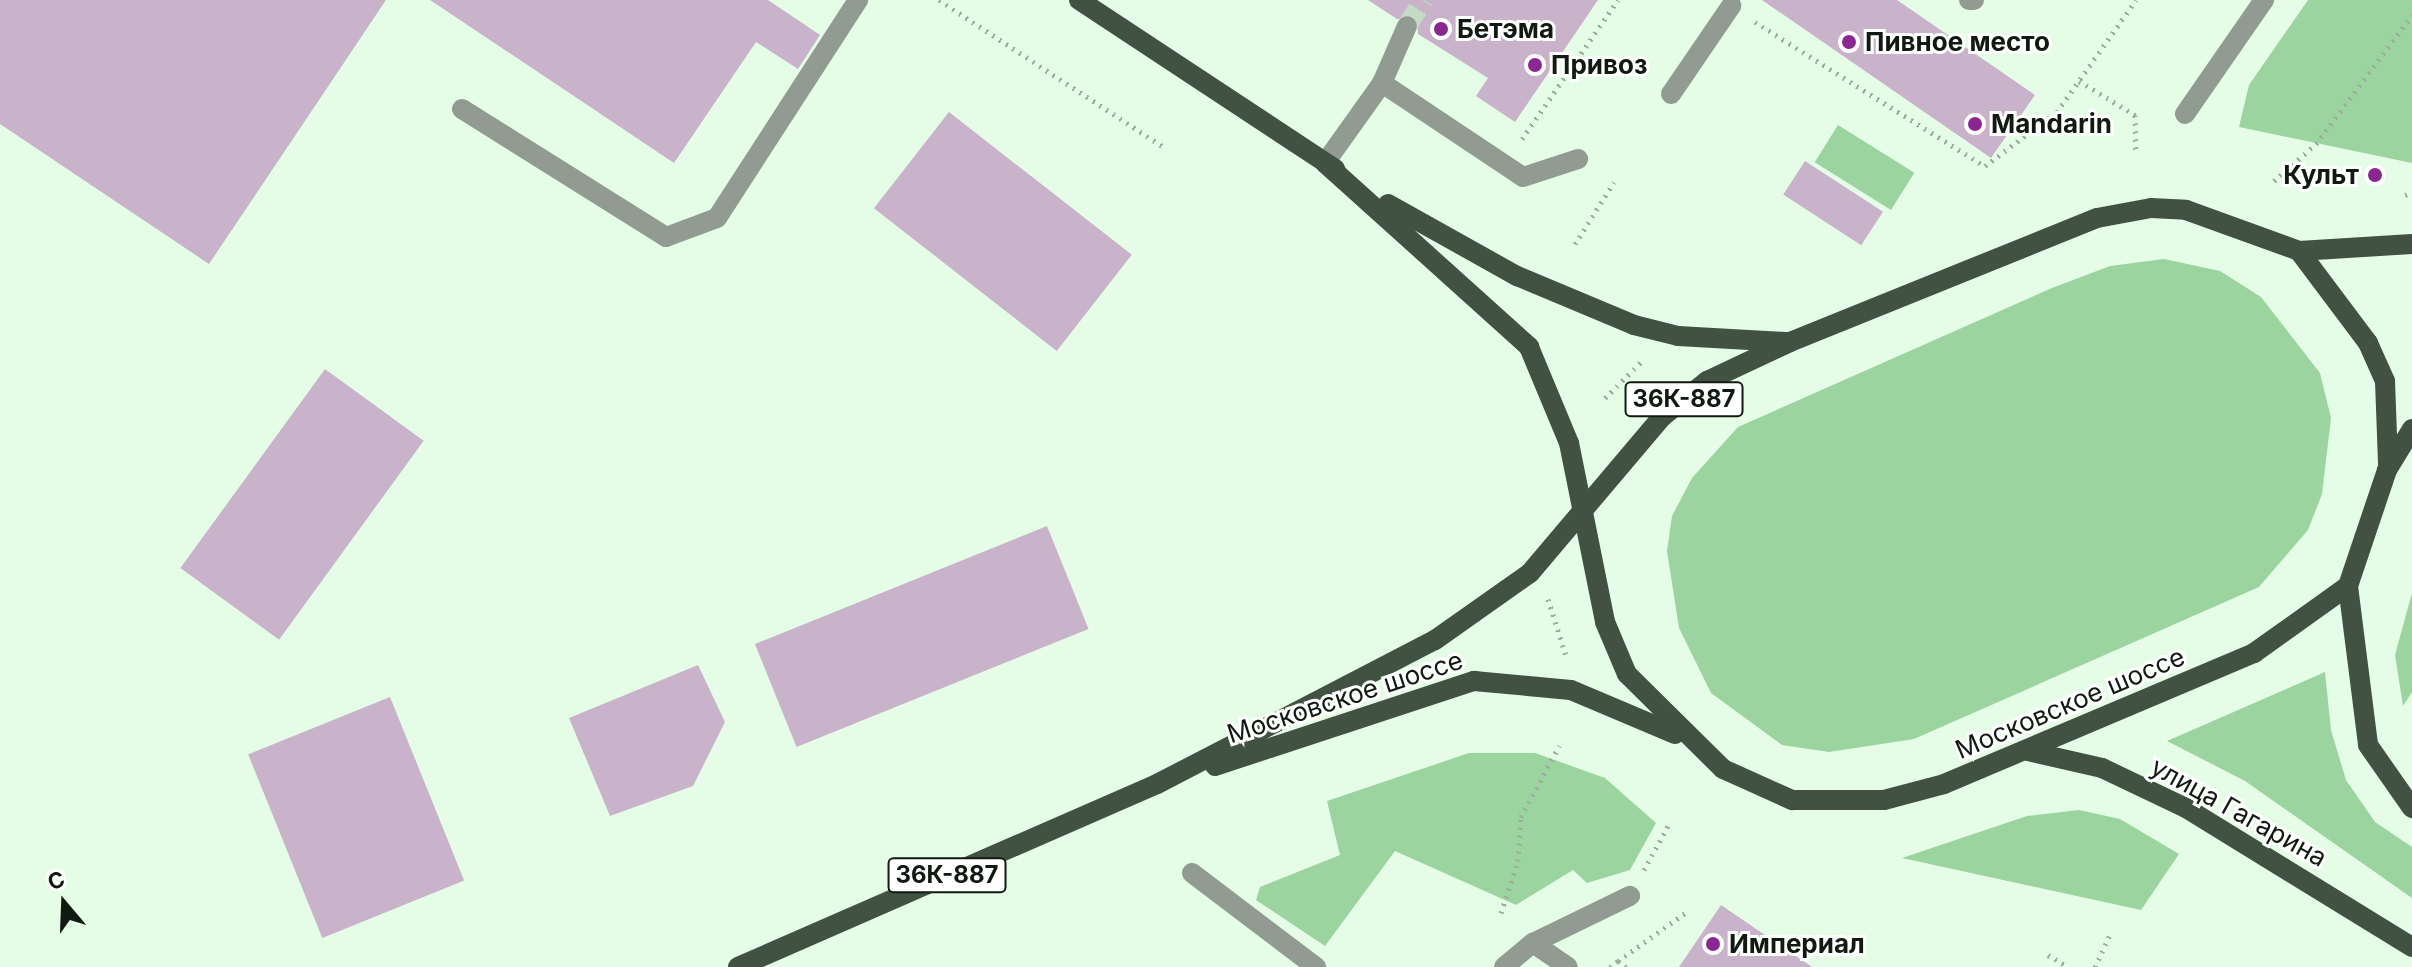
<!DOCTYPE html>
<html>
<head>
<meta charset="utf-8">
<style>
	body { margin:0 }
	#map { position:relative; width:2412px; height:967px; overflow:hidden; background:#e5fde6; font-family:Inter,sans-serif }
	div>[style] { position:absolute }
	.green>* { inset:0; background:#9bd49f; transform-origin:0 0 }
	.building>* { inset:0; background:#c9b3ca; transform-origin:0 0 }
	.minor-tunnel>* { height:20px; margin-top:-10px; transform-origin:0; background:repeating-linear-gradient(90deg,#c5dbc6 0 20px,transparent 0 30px) }
	.path>* { height:5px; margin-top:-2.5px; transform-origin:0; background:repeating-linear-gradient(90deg,#9bae9c 0 2px,transparent 0 8px) }
	.minor>* { height:20px; margin:-10px; padding:0 10px; transform-origin:10px; border-radius:10px; background:#919b92 }
	.major>* { height:20px; margin:-10px; padding:0 10px; transform-origin:10px; border-radius:10px; background:#415242 }
	.dots>* { width:22px; height:22px; translate:-50% -50%; box-sizing:border-box; border:4px solid #fff; border-radius:50% }
	span { translate:-50% -50%; white-space:nowrap; text-align:center; line-height:1.15; -webkit-text-stroke:6px #fff; paint-order:stroke }
	.shield-label span { padding:2px 6px; background:#fff; border:2px solid; border-radius:6px; -webkit-text-stroke-width:0 }
	.shield-label { font-size:24px; color:#111a12; font-weight:700 }
	.poi-label { font-size:26px; color:#111a12; font-weight:700 }
	.left { translate:0 -50%; text-align:left }
	.right { translate:-100% -50%; text-align:right }
	.street-label { font-size:26px; color:#111a12 }
	.north { position:absolute; left:24px; top:863px; width:80px; height:80px; -webkit-text-stroke:6px #fff; paint-order:stroke; rotate:341deg; font-size:22px; font-weight:700; line-height:32px; text-align:center; color:#111a12 }
	.north::after { content:''; display:block; margin:auto; width:28px; height:36px; background:#111a12; clip-path:polygon(50% 0,100% 100%,50% 72%,0 100%) }
</style>
</head>
<body>
<div id="map">
	<div class="green">
		<div style="clip-path:polygon(2308px 0,2412px 0,2412px 163px,2239px 127px,2249px 85px)"></div>
		<div style="left:1838px;top:125px;width:90px;height:44px;rotate:32deg"></div>
		<div style="clip-path:polygon(2164px 259px,2220px 271px,2261px 297px,2320px 373px,2331px 418px,2322px 494px,2308px 530px,2259px 587px,1914px 739px,1829px 752px,1782px 745px,1711px 693px,1679px 628px,1667px 551px,1672px 516px,1692px 478px,1738px 427px,2052px 288px,2110px 266px)"></div>
		<div style="clip-path:polygon(2412px 593px,2412px 692px,2403px 706px,2395px 655px)"></div>
		<div style="clip-path:polygon(2325px 672px,2331px 730px,2346px 780px,2375px 822px,2412px 847px,2412px 898px,2245px 781px,2167px 741px)"></div>
		<div style="clip-path:polygon(1469px 753px,1535px 753px,1605px 778px,1656px 823px,1630px 870px,1587px 883px,1573px 870px,1516px 905px,1395px 851px,1325px 946px,1256px 900px,1260px 887px,1340px 855px,1327px 801px)"></div>
		<div style="clip-path:polygon(2079px 810px,2120px 819px,2179px 854px,2141px 910px,1902px 858px,2027px 816px)"></div>
	</div>
	<div class="building">
		<div style="clip-path:polygon(0 0,386px 0,209px 264px,0 124px)"></div>
		<div style="clip-path:polygon(430px 0,768px 0,820px 35px,798px 69px,756px 42px,674px 163px)"></div>
		<div style="clip-path:polygon(1368px 0,1598px 0,1515px 122px,1476px 96px,1488px 78px,1418px 34px,1417px 18px,1397px 19px)"></div>
		<div style="clip-path:polygon(1762px 0,1897px 0,2035px 95px,1991px 158px)"></div>
		<div style="left:949px;top:112px;width:232px;height:122px;rotate:38deg"></div>
		<div style="left:1805px;top:161px;width:93px;height:40px;rotate:33deg"></div>
		<div style="left:325px;top:369px;width:122px;height:246px;rotate:36deg"></div>
		<div style="left:1047px;top:526px;width:111px;height:315px;rotate:68deg"></div>
		<div style="clip-path:polygon(698px 665px,725px 722px,693px 786px,610px 816px,569px 718px)"></div>
		<div style="left:390px;top:697px;width:198px;height:153px;rotate:68deg"></div>
		<div style="clip-path:polygon(1721px 905px,1812px 967px,1679px 967px)"></div>
	</div>
	<div class="minor-tunnel">
		<div style="left:1407px;top:26px;width:31px;rotate:-58deg"></div>
	</div>
	<div class="path">
		<div style="left:939px;top:0;width:272px;rotate:33.2deg"></div>
		<div style="left:1755px;top:22px;width:271px;rotate:32.1deg"></div>
		<div style="left:1985px;top:166px;width:90px;rotate:-36.9deg"></div>
		<div style="left:2057px;top:112px;width:137px;rotate:-54.8deg"></div>
		<div style="left:2079px;top:81px;width:66px;rotate:31.3deg"></div>
		<div style="left:2135px;top:115px;width:39px;rotate:89deg"></div>
		<div style="left:1522px;top:139px;width:169px;rotate:-55.4deg"></div>
		<div style="left:2274px;top:181px;width:56px;rotate:-41.4deg"></div>
		<div style="left:2316px;top:144px;width:161px;rotate:-53.3deg"></div>
		<div style="left:2405px;top:195px;width:8px;rotate:-23deg"></div>
		<div style="left:1575px;top:244px;width:73px;rotate:-57.8deg"></div>
		<div style="left:1605px;top:398px;width:55px;rotate:-45deg"></div>
		<div style="left:1548px;top:599px;width:63px;rotate:72.4deg"></div>
		<div style="left:1644px;top:870px;width:55px;rotate:-61.6deg"></div>
		<div style="left:1501px;top:913px;width:55px;rotate:-71.9deg"></div>
		<div style="left:1518px;top:861px;width:44px;rotate:-86.1deg"></div>
		<div style="left:1521px;top:817px;width:81px;rotate:-61.8deg"></div>
		<div style="left:2048px;top:955px;width:23px;rotate:31deg"></div>
		<div style="left:1610px;top:967px;width:10px;rotate:-37deg"></div>
		<div style="left:1626px;top:967px;width:10px;rotate:-143deg"></div>
		<div style="left:1618px;top:961px;width:86px;rotate:-35.5deg"></div>
		<div style="left:2095px;top:967px;width:38px;rotate:-65deg"></div>
	</div>
	<div class="minor">
		<div style="left:1969px;top:0;width:5px"></div>
		<div style="left:1382px;top:83px;width:169px;rotate:33.7deg"></div>
		<div style="left:1523px;top:177px;width:58px;rotate:-18.1deg"></div>
		<div style="left:1671px;top:94px;width:107px;rotate:-55.7deg"></div>
		<div style="left:462px;top:109px;width:241px;rotate:32.1deg"></div>
		<div style="left:666px;top:237px;width:54px;rotate:-20.4deg"></div>
		<div style="left:717px;top:218px;width:260px;rotate:-57.1deg"></div>
		<div style="left:2185px;top:114px;width:139px;rotate:-55.3deg"></div>
		<div style="left:1325px;top:163px;width:98px;rotate:-54.5deg"></div>
		<div style="left:1382px;top:83px;width:62px;rotate:-66.3deg"></div>
		<div style="left:1192px;top:873px;width:156px;rotate:37.2deg"></div>
		<div style="left:1533px;top:943px;width:42px;rotate:34.4deg"></div>
		<div style="left:1504px;top:967px;width:38px;rotate:-40deg"></div>
		<div style="left:1533px;top:943px;width:108px;rotate:-25.9deg"></div>
	</div>
	<div class="major">
		<div style="left:1079px;top:0;width:307px;rotate:33.4deg"></div>
		<div style="left:1325px;top:163px;width:275px;rotate:42deg"></div>
		<div style="left:1529px;top:347px;width:104px;rotate:67.4deg"></div>
		<div style="left:1569px;top:443px;width:183px;rotate:78.6deg"></div>
		<div style="left:1605px;top:622px;width:56px;rotate:67.1deg"></div>
		<div style="left:1627px;top:674px;width:135px;rotate:44.7deg"></div>
		<div style="left:1723px;top:769px;width:76px;rotate:24.2deg"></div>
		<div style="left:1792px;top:800px;width:92px"></div>
		<div style="left:1884px;top:800px;width:62px;rotate:-14.9deg"></div>
		<div style="left:1944px;top:784px;width:337px;rotate:-22.9deg"></div>
		<div style="left:2254px;top:653px;width:115px;rotate:-35.5deg"></div>
		<div style="left:2348px;top:586px;width:122px;rotate:-71.4deg"></div>
		<div style="left:2387px;top:470px;width:48px;rotate:-58.6deg"></div>
		<div style="left:1388px;top:204px;width:148px;rotate:29.2deg"></div>
		<div style="left:1517px;top:276px;width:127px;rotate:22.7deg"></div>
		<div style="left:1634px;top:325px;width:45px;rotate:14deg"></div>
		<div style="left:1678px;top:336px;width:108px;rotate:3.2deg"></div>
		<div style="left:2299px;top:251px;width:115px;rotate:53.1deg"></div>
		<div style="left:2368px;top:343px;width:42px;rotate:65.9deg"></div>
		<div style="left:2385px;top:381px;width:83px;rotate:87.9deg"></div>
		<div style="left:2348px;top:586px;width:160px;rotate:82.8deg"></div>
		<div style="left:2368px;top:745px;width:77px;rotate:55.1deg"></div>
		<div style="left:2028px;top:751px;width:76px;rotate:12.9deg"></div>
		<div style="left:2102px;top:768px;width:93px;rotate:25.5deg"></div>
		<div style="left:2186px;top:808px;width:265px;rotate:31.6deg"></div>
		<div style="left:1215px;top:766px;width:273px;rotate:-18.2deg"></div>
		<div style="left:1474px;top:681px;width:97px;rotate:5.3deg"></div>
		<div style="left:1571px;top:690px;width:113px;rotate:22.9deg"></div>
		<div style="left:738px;top:967px;width:457px;rotate:-23.6deg"></div>
		<div style="left:1157px;top:784px;width:313px;rotate:-27.4deg"></div>
		<div style="left:1435px;top:640px;width:116px;rotate:-35.2deg"></div>
		<div style="left:1530px;top:573px;width:204px;rotate:-49.8deg"></div>
		<div style="left:1662px;top:417px;width:58px;rotate:-38.7deg"></div>
		<div style="left:1707px;top:381px;width:92px;rotate:-25.2deg"></div>
		<div style="left:1790px;top:342px;width:331px;rotate:-22deg"></div>
		<div style="left:2097px;top:218px;width:55px;rotate:-10.5deg"></div>
		<div style="left:2151px;top:208px;width:35px;rotate:3deg"></div>
		<div style="left:2186px;top:210px;width:120px;rotate:19.9deg"></div>
		<div style="left:2299px;top:251px;width:113px;rotate:-3.5deg"></div>
	</div>
	<div class="dots">
		<div style="left:1441px;top:29px;background:#8a2891"></div>
		<div style="left:1849px;top:42px;background:#8a2891"></div>
		<div style="left:1535px;top:65px;background:#8a2891"></div>
		<div style="left:1975px;top:124px;background:#8a2891"></div>
		<div style="left:2375px;top:175px;background:#8a2891"></div>
		<div style="left:1713px;top:944px;background:#8a2891"></div>
	</div>
	<div class="shield-label">
		<span style="left:1684px;top:399px">36К-887</span>
		<span style="left:947px;top:875px">36К-887</span>
	</div>
	<div class="poi-label">
		<span class="left" style="left:1457px;top:29px">Бетэма</span>
		<span class="left" style="left:1865px;top:42px">Пивное место</span>
		<span class="left" style="left:1551px;top:65px">Привоз</span>
		<span class="left" style="left:1991px;top:124px">Mandarin</span>
		<span class="right" style="left:2359px;top:175px">Культ</span>
		<span class="left" style="left:1729px;top:944px">Империал</span>
	</div>
	<div class="street-label">
		<span style="left:1345px;top:697px;rotate:-18deg">Московское шоссе</span>
		<span style="left:2070px;top:703px;rotate:-23deg">Московское шоссе</span>
		<span style="left:2239px;top:812px;rotate:29deg">улица Гагарина</span>
	</div>
	<div class="north">С</div>
</div>
</body>
</html>
